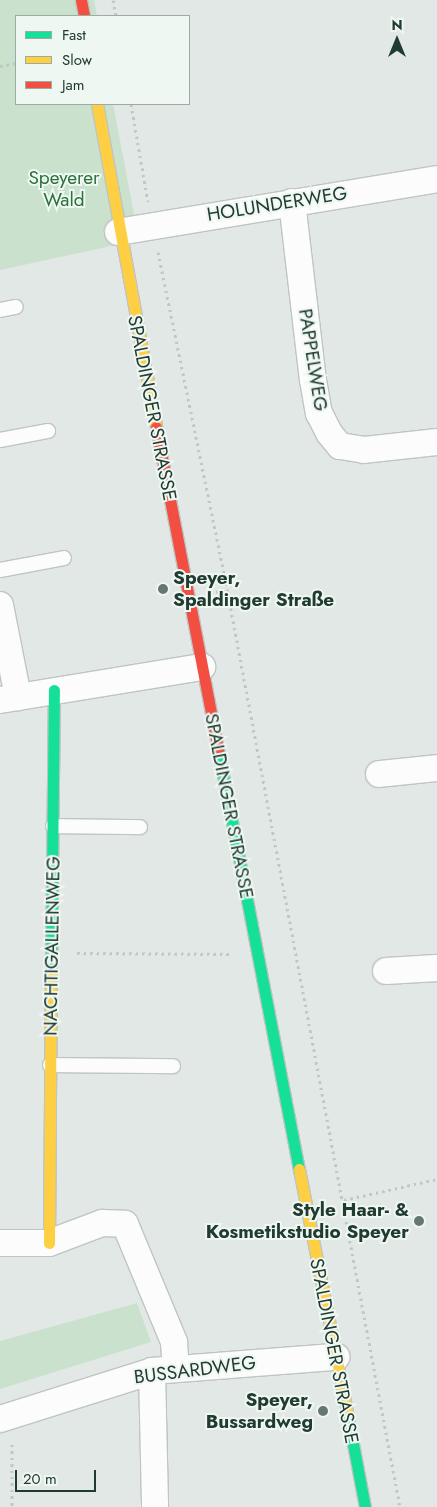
<!DOCTYPE html>
<html>
<head>
<meta charset="utf-8">
<style>
	body { margin:0 }
	#map { position:relative; width:437px; height:1507px; overflow:hidden; background:#e2e8e5; font-family:Jost,sans-serif }
	div>[style] { position:absolute }
	.green>* { inset:0; background:#cae1ce }
	.path>* { height:3px; margin-top:-1.5px; transform-origin:0; background:repeating-linear-gradient(90deg,#bfc8c4 0 2.5px,transparent 0 6.5px) }
	.roads { filter:drop-shadow(1px 0 #bfc5c2) drop-shadow(-1px 0 #bfc5c2) drop-shadow(0 1px #bfc5c2) drop-shadow(0 -1px #bfc5c2) }
	.lane>* { height:14px; margin:-7px; padding:0 7px; transform-origin:7px; border-radius:7px; background:#fbfcfb }
	.street>* { height:26px; margin:-13px; padding:0 13px; transform-origin:13px; border-radius:13px; background:#fbfcfb }
	.fast>* { height:11px; margin:-5.5px; padding:0 5.5px; transform-origin:5.5px; border-radius:5.5px; background:#16e098 }
	.slow>* { height:11px; margin:-5.5px; padding:0 5.5px; transform-origin:5.5px; border-radius:5.5px; background:#ffcf43 }
	.jam>* { height:11px; margin:-5.5px; padding:0 5.5px; transform-origin:5.5px; border-radius:5.5px; background:#f24e42 }
	.dots>* { width:14px; height:14px; translate:-50% -50%; box-sizing:border-box; border:2px solid #eff7f2; border-radius:50% }
	span { translate:-50% -50%; white-space:nowrap; text-align:center; line-height:1.15; -webkit-text-stroke:4px #eff7f2; paint-order:stroke }
	.park-label { font-size:19px; color:#2a723a }
	.street-label { font-size:19px; color:#203b2f }
	.poi-label { font-size:19px; color:#203b2f; font-weight:700 }
	.left { translate:0 -50%; text-align:left }
	.right { translate:-100% -50%; text-align:right }
	.legend { position:absolute; left:15px; top:15px; width:175px; height:90px; box-sizing:border-box; background:#eff7f2; border:1px solid #9caca4; margin:0; padding:6px 9px; list-style:none; font-size:15px; color:#203b2f }
	.legend li { display:flex; align-items:center; gap:10px; height:25px }
	.legend b { width:25px; border:1px solid #9caca4 }
	.north { position:absolute; left:372px; top:15px; width:50px; height:50px; -webkit-text-stroke:4px #eff7f2; paint-order:stroke; rotate:0deg; font-size:14px; font-weight:700; line-height:20px; text-align:center; color:#203b2f }
	.north::after { content:''; display:block; margin:auto; width:18px; height:22px; background:#203b2f; clip-path:polygon(50% 0,100% 100%,50% 72%,0 100%) }
	.scale { position:absolute; left:15px; top:1470px; width:81px; height:22px; box-sizing:border-box; border:2px solid #203b2f; border-top:0; padding-left:6px; font-size:15px; line-height:18px; white-space:nowrap; color:#203b2f; -webkit-text-stroke:4px #eff7f2; paint-order:stroke }
</style>
</head>
<body>
<div id="map">
	<div class="green">
		<div style="clip-path:polygon(0 0,94px 0,97px 16px,16px 16px,16px 104px,113px 104px,139px 240px,0 270px)"></div>
		<div style="clip-path:polygon(137px 1303px,151px 1342px,0 1389px,0 1341px)"></div>
	</div>
	<div class="path">
		<div style="left:113px;top:0;width:16px;rotate:79deg"></div>
		<div style="left:0;top:66px;width:16px;rotate:-11deg"></div>
		<div style="left:131px;top:104px;width:99px;rotate:80.2deg"></div>
		<div style="left:158px;top:252px;width:344px;rotate:78.4deg"></div>
		<div style="left:227px;top:589px;width:934px;rotate:79.33deg"></div>
		<div style="left:216px;top:592px;width:11px;rotate:-15deg"></div>
		<div style="left:77px;top:953px;width:154px;rotate:0.4deg"></div>
		<div style="left:344px;top:1200px;width:95px;rotate:-12.7deg"></div>
		<div style="left:12px;top:1444px;width:63px;rotate:90deg"></div>
	</div>
	<div class="roads">
		<div class="lane">
			<div style="left:0;top:310px;width:16px;rotate:-11deg"></div>
			<div style="left:0;top:440px;width:49px;rotate:-10.6deg"></div>
			<div style="left:0;top:570px;width:65px;rotate:-10.6deg"></div>
			<div style="left:53px;top:826px;width:87px;rotate:0.7deg"></div>
			<div style="left:50px;top:1065px;width:123px;rotate:0.5deg"></div>
		</div>
		<div class="street">
			<div style="left:292px;top:202px;width:179px;rotate:83.3deg"></div>
			<div style="left:313px;top:380px;width:34px;rotate:80deg"></div>
			<div style="left:319px;top:413px;width:22px;rotate:63deg"></div>
			<div style="left:329px;top:433px;width:17px;rotate:50deg"></div>
			<div style="left:340px;top:446px;width:24px;rotate:9deg"></div>
			<div style="left:364px;top:450px;width:73px;rotate:-6.3deg"></div>
			<div style="left:118px;top:232px;width:323px;rotate:-9.4deg"></div>
			<div style="left:0;top:605px;width:94px;rotate:78.9deg"></div>
			<div style="left:0;top:700px;width:205px;rotate:-9.3deg"></div>
			<div style="left:379px;top:774px;width:58px;rotate:-5.9deg"></div>
			<div style="left:386px;top:971px;width:51px;rotate:-3.4deg"></div>
			<div style="left:0;top:1243px;width:49px"></div>
			<div style="left:49px;top:1243px;width:57px;rotate:-20.7deg"></div>
			<div style="left:102px;top:1223px;width:23px;rotate:2deg"></div>
			<div style="left:125px;top:1224px;width:128px;rotate:67.4deg"></div>
			<div style="left:174px;top:1342px;width:27px;rotate:86deg"></div>
			<div style="left:152px;top:1371px;width:136px;rotate:88.7deg"></div>
			<div style="left:0;top:1419px;width:159px;rotate:-17.5deg"></div>
			<div style="left:152px;top:1371px;width:185px;rotate:-4.4deg"></div>
		</div>
		<div class="fast">
			<div style="left:218px;top:749px;width:428px;rotate:79.1deg"></div>
			<div style="left:51px;top:971px;width:281px;rotate:-89.4deg"></div>
			<div style="left:347px;top:1412px;width:97px;rotate:79.3deg"></div>
		</div>
		<div class="slow">
			<div style="left:97px;top:104px;width:328px;rotate:79.6deg"></div>
			<div style="left:299px;top:1169px;width:248px;rotate:78.8deg"></div>
			<div style="left:49px;top:1243px;width:272px;rotate:-89.6deg"></div>
		</div>
		<div class="jam">
			<div style="left:81px;top:0;width:16px;rotate:79deg"></div>
			<div style="left:156px;top:427px;width:328px;rotate:79.1deg"></div>
		</div>
	</div>
	<div class="dots">
		<div style="left:163px;top:589px;background:#64786f"></div>
		<div style="left:419px;top:1221px;background:#64786f"></div>
		<div style="left:323px;top:1411px;background:#64786f"></div>
	</div>
	<div class="park-label">
		<span style="left:64px;top:189px">Speyerer<br>Wald</span>
	</div>
	<div class="street-label">
		<span style="left:277px;top:204px;rotate:-9deg">HOLUNDERWEG</span>
		<span style="left:313px;top:360px;rotate:81deg">PAPPELWEG</span>
		<span style="left:152px;top:408px;rotate:79deg">SPALDINGER STRASSE</span>
		<span style="left:229px;top:806px;rotate:79deg">SPALDINGER STRASSE</span>
		<span style="left:52px;top:946px;rotate:-89deg">NACHTIGALLENWEG</span>
		<span style="left:334px;top:1351px;rotate:79deg">SPALDINGER STRASSE</span>
		<span style="left:195px;top:1370px;rotate:-7deg">BUSSARDWEG</span>
	</div>
	<div class="poi-label">
		<span class="left" style="left:173px;top:589px">Speyer,<br>Spaldinger Straße</span>
		<span class="right" style="left:409px;top:1221px">Style Haar- &amp;<br>Kosmetikstudio Speyer</span>
		<span class="right" style="left:313px;top:1411px">Speyer,<br>Bussardweg</span>
	</div>
	<ul class="legend">
	<li><b style="height:6px;background:#16e098"></b>Fast</li>
	<li><b style="height:6px;background:#ffcf43"></b>Slow</li>
	<li><b style="height:6px;background:#f24e42"></b>Jam</li>
	</ul>
	<div class="north">N</div>
	<div class="scale">20 m</div>
</div>
</body>
</html>
